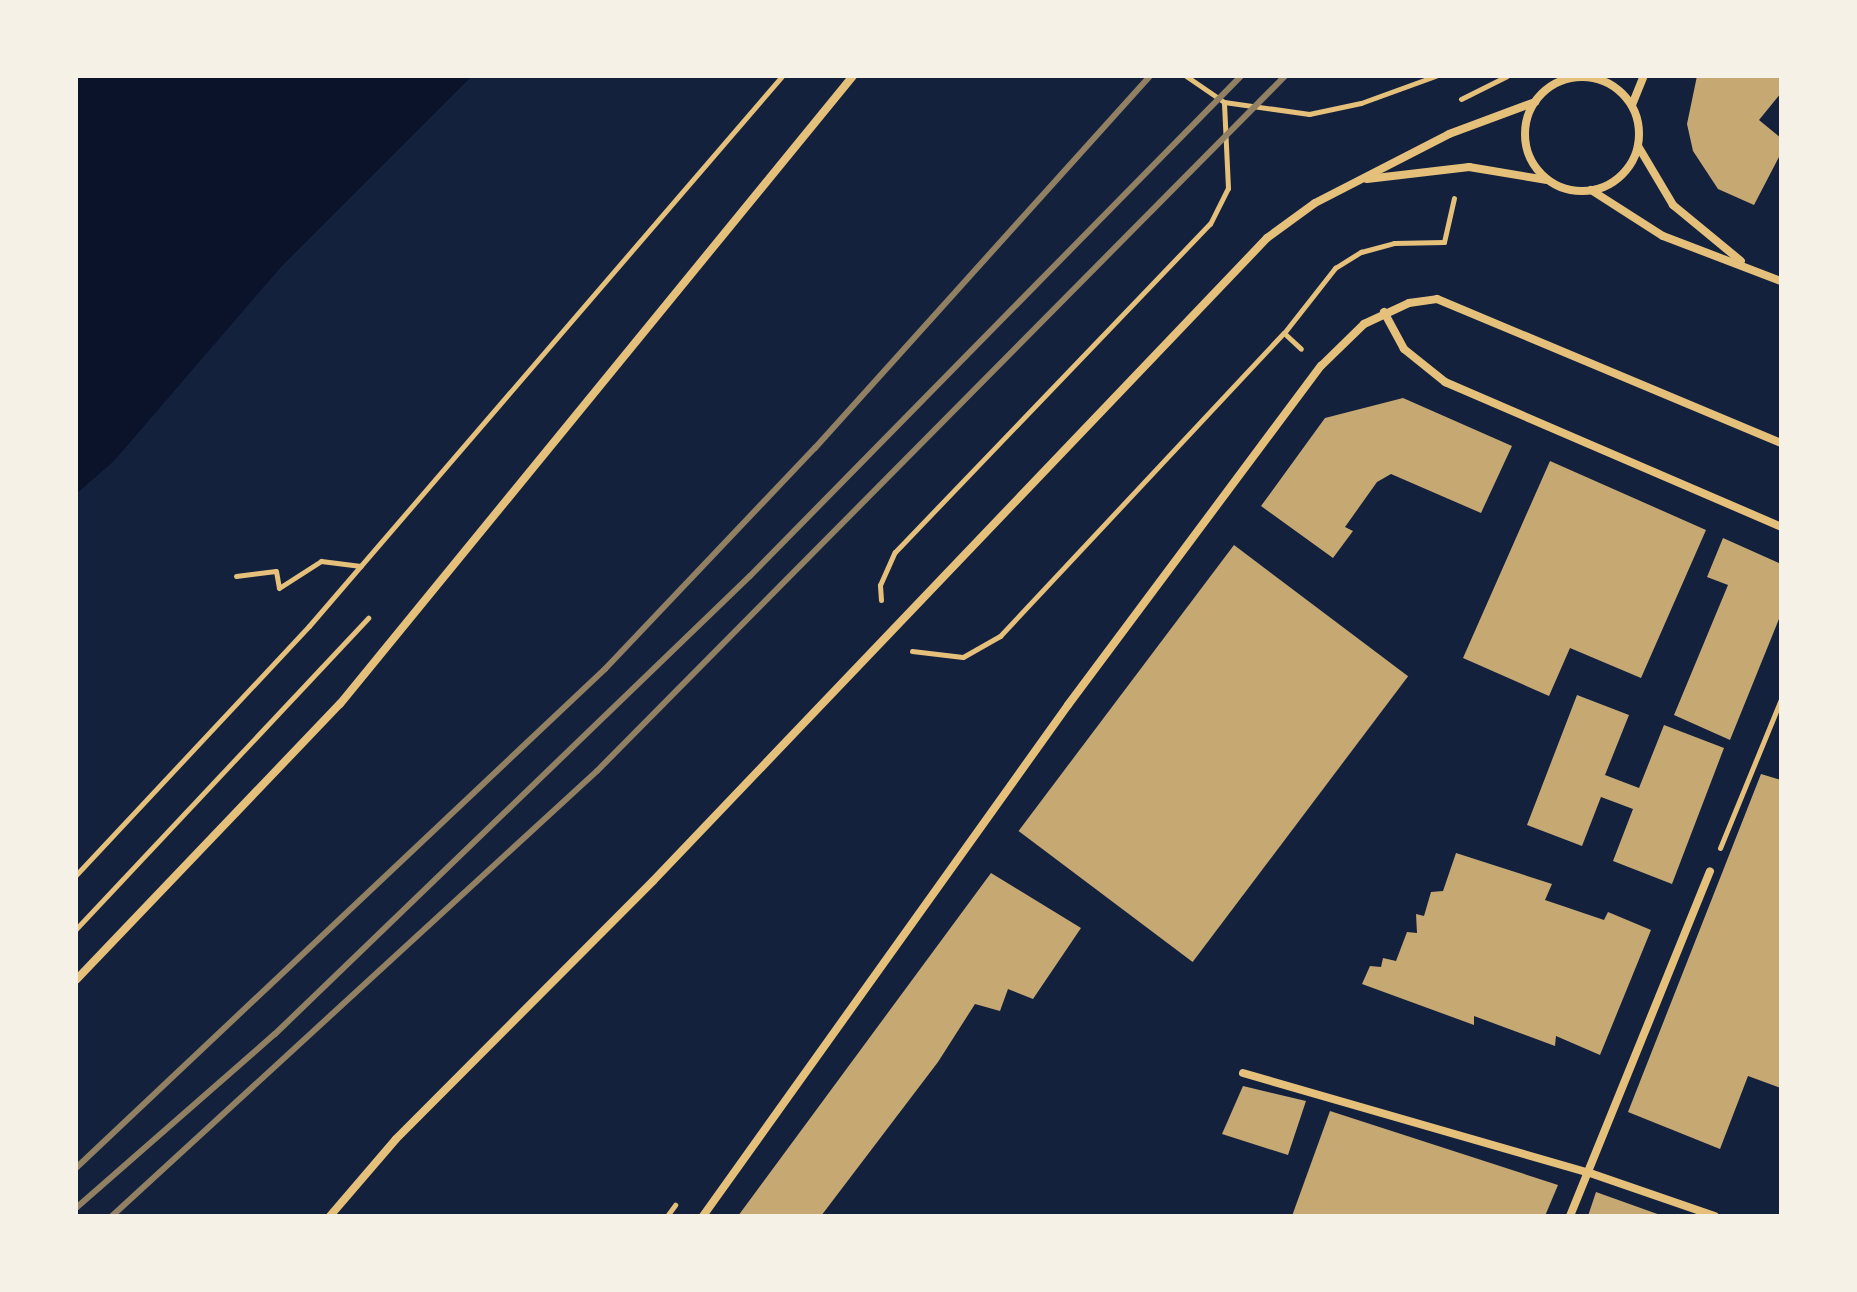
<!DOCTYPE html>
<html>
<head>
<meta charset="utf-8">
<style>
	body { margin:0 }
	#map { position:relative; width:1857px; height:1292px; overflow:hidden; background:#14213d; font-family:Figtree,sans-serif }
	div>[style] { position:absolute }
	.water>* { inset:0; background:#0b132b }
	.building>* { inset:0; background:#c6a872; transform-origin:0 0 }
	.path>* { height:5px; margin:-2.5px; padding:0 2.5px; transform-origin:2.5px; border-radius:2.5px; background:#e5c07b }
	.minor>* { height:8px; margin:-4px; padding:0 4px; transform-origin:4px; border-radius:4px; background:#e5c07b }
	.minor>.ring { margin:-4px; padding:0; box-sizing:content-box; background:none; border:8px solid #e5c07b; border-radius:50% }
	.rail>* { height:6px; margin:-3px; padding:0 3px; transform-origin:3px; border-radius:3px; background:#918062 }
	span { translate:-50% -50%; white-space:nowrap; text-align:center; line-height:1.15; -webkit-text-stroke:8px #f6f1e7; paint-order:stroke }
	.frame { position:absolute; inset:0; border:78px solid #f6f1e7; pointer-events:none }
</style>
</head>
<body>
<div id="map">
	<div class="water">
		<div style="clip-path:polygon(76px 76px,472px 76px,281px 267px,114px 461px,76px 494px)"></div>
	</div>
	<div class="building">
		<div style="clip-path:polygon(1697px 76px,1781px 76px,1781px 93px,1759px 120px,1781px 138px,1781px 153px,1754px 205px,1718px 189px,1693px 151px,1687px 124px)"></div>
		<div style="clip-path:polygon(1403px 398px,1512px 446px,1481px 513px,1391px 474px,1377px 482px,1345px 527px,1353px 531px,1333px 558px,1261px 506px,1325px 418px)"></div>
		<div style="clip-path:polygon(1550px 461px,1706px 530px,1641px 678px,1570px 648px,1549px 696px,1463px 658px)"></div>
		<div style="clip-path:polygon(1723px 538px,1781px 564px,1781px 614px,1730px 740px,1674px 715px,1728px 585px,1707px 577px)"></div>
		<div style="left:1234px;top:545px;width:218px;height:358px;rotate:37deg"></div>
		<div style="clip-path:polygon(1577px 695px,1629px 715px,1605px 775px,1639px 788px,1664px 725px,1724px 748px,1672px 884px,1613px 861px,1633px 809px,1601px 797px,1582px 846px,1527px 825px)"></div>
		<div style="clip-path:polygon(1761px 774px,1781px 780px,1781px 1088px,1748px 1076px,1720px 1149px,1628px 1112px)"></div>
		<div style="clip-path:polygon(1456px 853px,1552px 884px,1545px 900px,1604px 920px,1608px 912px,1651px 930px,1600px 1055px,1556px 1036px,1555px 1046px,1474px 1016px,1474px 1025px,1362px 984px,1370px 966px,1381px 967px,1383px 958px,1396px 961px,1407px 932px,1417px 933px,1416px 914px,1424px 916px,1431px 892px,1443px 891px)"></div>
		<div style="clip-path:polygon(991px 873px,1081px 928px,1033px 999px,1008px 989px,1000px 1011px,975px 1004px,938px 1062px,821px 1216px,738px 1216px)"></div>
		<div style="clip-path:polygon(1243px 1086px,1306px 1101px,1288px 1155px,1222px 1134px)"></div>
		<div style="clip-path:polygon(1330px 1111px,1558px 1185px,1545px 1216px,1292px 1216px)"></div>
		<div style="clip-path:polygon(1596px 1192px,1663px 1216px,1588px 1216px)"></div>
	</div>
	<div class="path">
		<div style="left:1461px;top:99px;width:51px;rotate:-26.6deg"></div>
		<div style="left:1224px;top:102px;width:86px;rotate:8deg"></div>
		<div style="left:1309px;top:114px;width:53px;rotate:-11.9deg"></div>
		<div style="left:1361px;top:103px;width:79px;rotate:-20deg"></div>
		<div style="left:1284px;top:333px;width:23px;rotate:43deg"></div>
		<div style="left:236px;top:576px;width:40px;rotate:-7.1deg"></div>
		<div style="left:276px;top:571px;width:17px;rotate:80deg"></div>
		<div style="left:279px;top:588px;width:50px;rotate:-32.7deg"></div>
		<div style="left:321px;top:561px;width:40px;rotate:7.1deg"></div>
		<div style="left:881px;top:600px;width:15px;rotate:-94deg"></div>
		<div style="left:880px;top:585px;width:36px;rotate:-66deg"></div>
		<div style="left:895px;top:552px;width:455px;rotate:-46.2deg"></div>
		<div style="left:1210px;top:224px;width:40px;rotate:-63.4deg"></div>
		<div style="left:1228px;top:188px;width:86px;rotate:-92.7deg"></div>
		<div style="left:1224px;top:102px;width:46px;rotate:-145.6deg"></div>
		<div style="left:912px;top:651px;width:51px;rotate:6.7deg"></div>
		<div style="left:963px;top:657px;width:43px;rotate:-29.6deg"></div>
		<div style="left:1000px;top:636px;width:415px;rotate:-46.9deg"></div>
		<div style="left:1284px;top:333px;width:83px;rotate:-51.9deg"></div>
		<div style="left:1335px;top:268px;width:31px;rotate:-32deg"></div>
		<div style="left:1361px;top:252px;width:34px;rotate:-15deg"></div>
		<div style="left:1394px;top:243px;width:50px;rotate:-1.1deg"></div>
		<div style="left:1444px;top:242px;width:45px;rotate:-77.2deg"></div>
		<div style="left:1720px;top:848px;width:161px;rotate:-67.7deg"></div>
		<div style="left:76px;top:875px;width:341px;rotate:-46.9deg"></div>
		<div style="left:309px;top:626px;width:725px;rotate:-49.3deg"></div>
		<div style="left:76px;top:929px;width:427px;rotate:-46.8deg"></div>
		<div style="left:667px;top:1216px;width:14px;rotate:-54deg"></div>
	</div>
	<div class="minor">
		<div class="ring" style="left:1525px;top:77px;width:106px;height:106px"></div>
		<div style="left:1632px;top:105px;width:31px;rotate:-68deg"></div>
		<div style="left:1638px;top:146px;width:69px;rotate:59.3deg"></div>
		<div style="left:1673px;top:205px;width:88px;rotate:39.5deg"></div>
		<div style="left:1367px;top:179px;width:103px;rotate:-6.7deg"></div>
		<div style="left:1469px;top:167px;width:79px;rotate:9.5deg"></div>
		<div style="left:1591px;top:190px;width:85px;rotate:32.6deg"></div>
		<div style="left:1663px;top:236px;width:126px;rotate:20.9deg"></div>
		<div style="left:1384px;top:312px;width:42px;rotate:61.6deg"></div>
		<div style="left:1404px;top:349px;width:53px;rotate:38.8deg"></div>
		<div style="left:1445px;top:382px;width:366px;rotate:23.3deg"></div>
		<div style="left:76px;top:980px;width:382px;rotate:-46.3deg"></div>
		<div style="left:340px;top:704px;width:811px;rotate:-50.76deg"></div>
		<div style="left:1243px;top:1073px;width:358px;rotate:16.1deg"></div>
		<div style="left:1587px;top:1172px;width:135px;rotate:19deg"></div>
		<div style="left:330px;top:1216px;width:101px;rotate:-49.4deg"></div>
		<div style="left:396px;top:1139px;width:364px;rotate:-45.1deg"></div>
		<div style="left:653px;top:881px;width:889px;rotate:-46.32deg"></div>
		<div style="left:1267px;top:238px;width:59px;rotate:-36.1deg"></div>
		<div style="left:1315px;top:203px;width:151px;rotate:-27.2deg"></div>
		<div style="left:1449px;top:134px;width:92px;rotate:-20.4deg"></div>
		<div style="left:703px;top:1216px;width:628px;rotate:-54.46deg"></div>
		<div style="left:1068px;top:705px;width:423px;rotate:-53.3deg"></div>
		<div style="left:1321px;top:366px;width:60px;rotate:-44.3deg"></div>
		<div style="left:1364px;top:324px;width:50px;rotate:-25deg"></div>
		<div style="left:1409px;top:303px;width:28px;rotate:-8deg"></div>
		<div style="left:1437px;top:299px;width:373px;rotate:22.7deg"></div>
		<div style="left:1570px;top:1216px;width:372px;rotate:-67.9deg"></div>
	</div>
	<div class="rail">
		<div style="left:76px;top:1168px;width:727px;rotate:-43.33deg"></div>
		<div style="left:605px;top:669px;width:305px;rotate:-46.5deg"></div>
		<div style="left:815px;top:448px;width:501px;rotate:-48deg"></div>
		<div style="left:76px;top:1208px;width:264px;rotate:-41.2deg"></div>
		<div style="left:275px;top:1034px;width:660px;rotate:-43.96deg"></div>
		<div style="left:750px;top:576px;width:701px;rotate:-45.52deg"></div>
		<div style="left:112px;top:1216px;width:658px;rotate:-42.54deg"></div>
		<div style="left:597px;top:771px;width:978px;rotate:-45.29deg"></div>
	</div>
	<div class="frame"></div>
</div>
</body>
</html>
